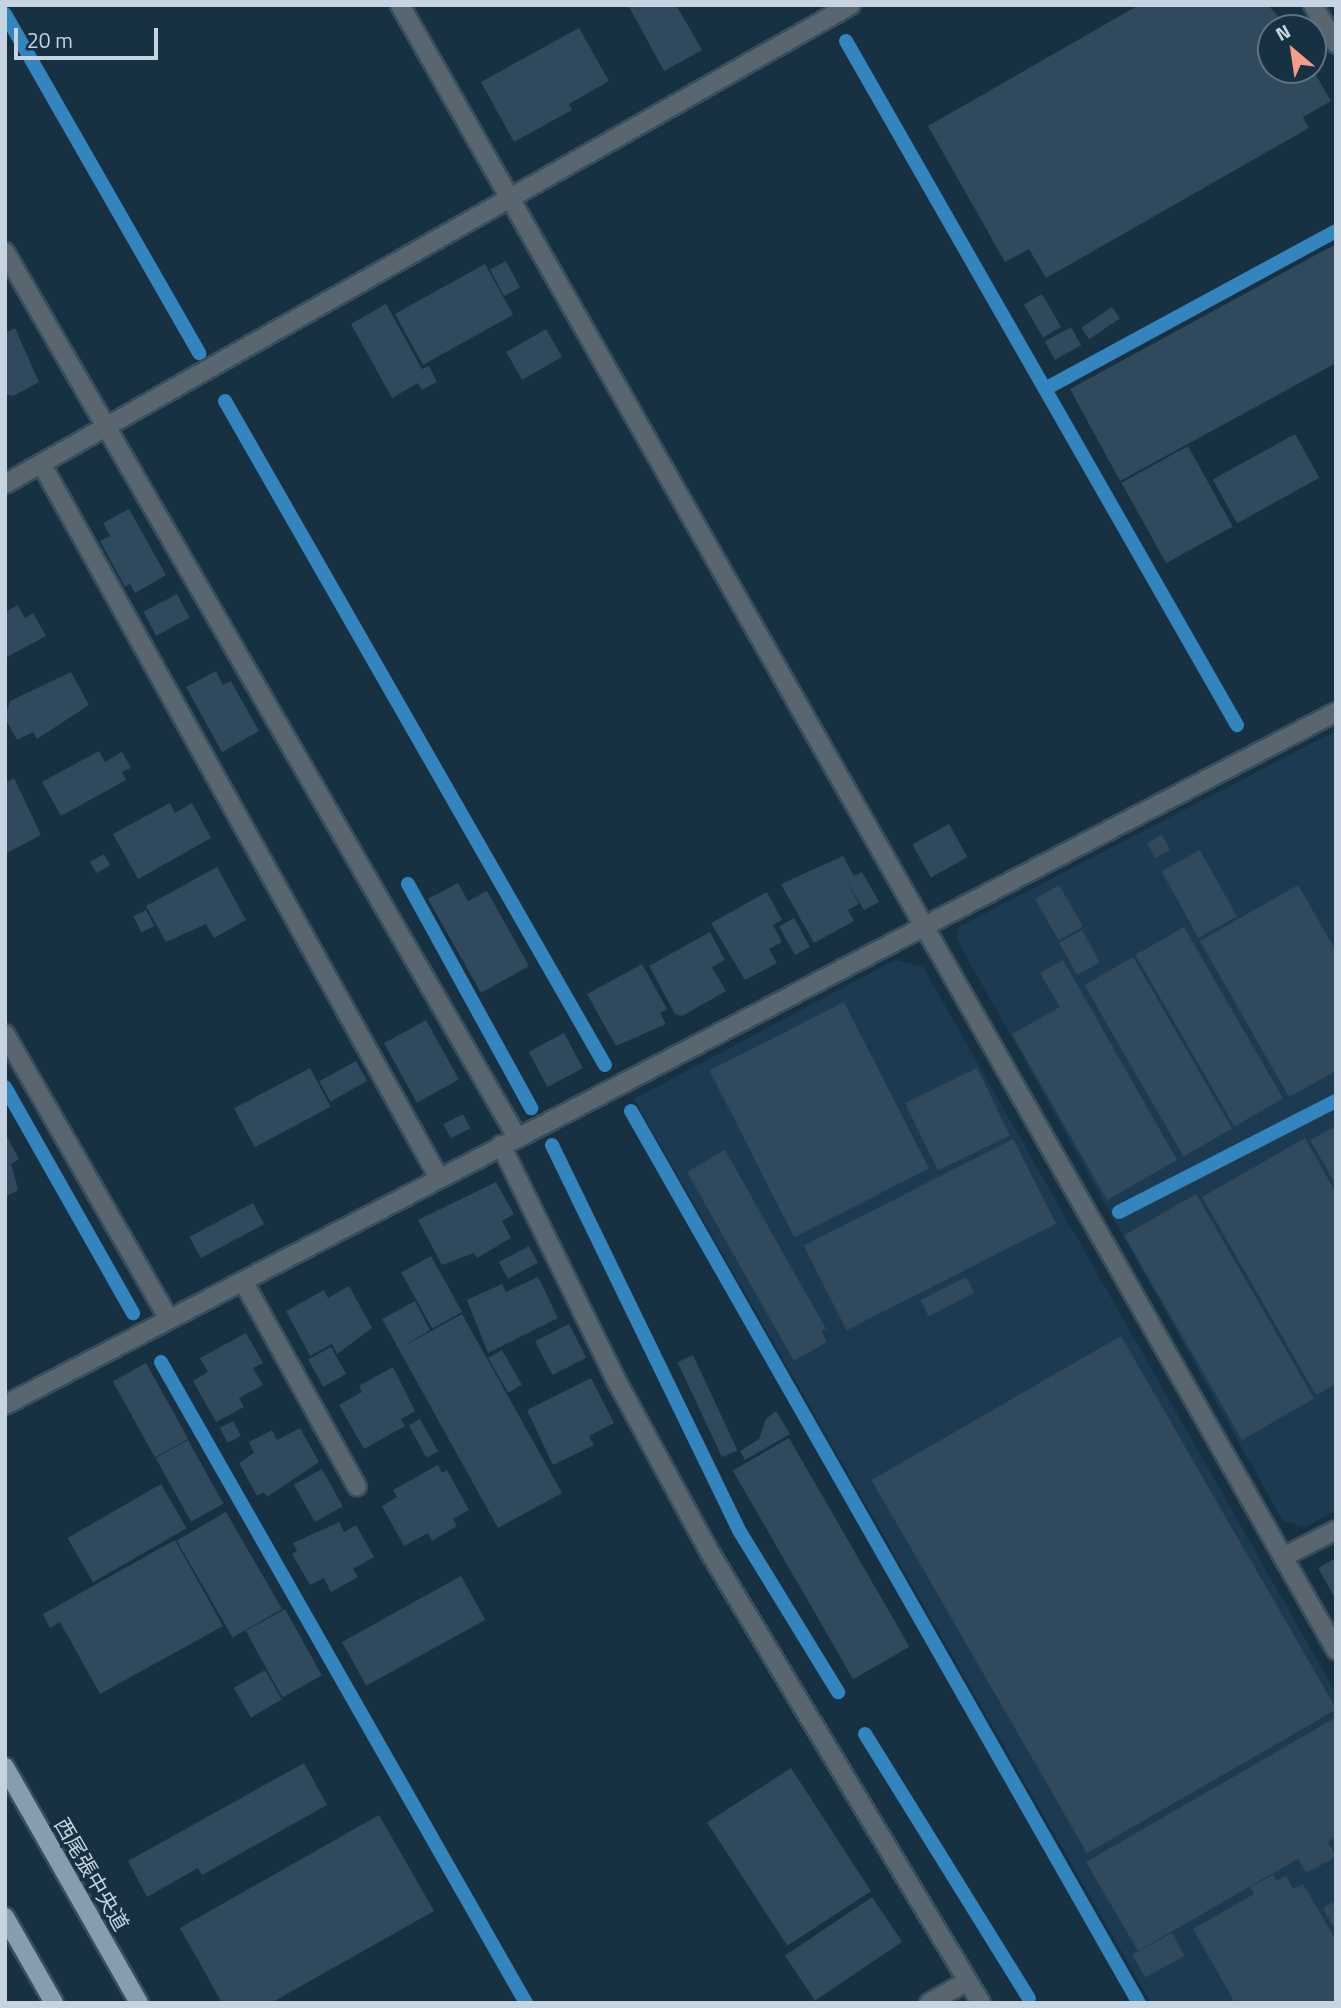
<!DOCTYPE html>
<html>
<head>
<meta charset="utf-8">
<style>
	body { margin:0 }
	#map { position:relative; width:1341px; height:2008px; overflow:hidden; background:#173042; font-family:"Titillium Web","Noto Sans JP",sans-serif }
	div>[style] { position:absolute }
	.built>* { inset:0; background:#1c3b52 }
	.stream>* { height:14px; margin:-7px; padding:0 7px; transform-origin:7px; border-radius:7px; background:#3484bd }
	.building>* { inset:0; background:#30495d; transform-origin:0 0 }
	.roads { filter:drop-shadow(2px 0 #364e5e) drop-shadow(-2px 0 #364e5e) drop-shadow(0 2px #364e5e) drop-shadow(0 -2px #364e5e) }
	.lane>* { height:18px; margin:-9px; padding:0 9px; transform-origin:9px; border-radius:9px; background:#5a666f }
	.street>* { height:18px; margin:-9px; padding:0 9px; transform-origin:9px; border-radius:9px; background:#5a666f }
	.primary>* { height:18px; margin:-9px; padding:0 9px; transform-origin:9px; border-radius:9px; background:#869db0 }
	span { translate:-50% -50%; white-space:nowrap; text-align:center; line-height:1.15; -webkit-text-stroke:7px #173042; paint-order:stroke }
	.street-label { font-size:21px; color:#c5d4e0 }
	.frame { position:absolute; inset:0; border:7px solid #c5d4e0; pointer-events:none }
	.north { position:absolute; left:1257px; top:14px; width:70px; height:70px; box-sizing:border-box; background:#173042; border:2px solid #5d7281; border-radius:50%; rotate:331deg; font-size:19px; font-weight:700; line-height:28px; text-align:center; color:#c5d4e0 }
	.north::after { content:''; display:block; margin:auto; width:24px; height:32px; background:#f49e8a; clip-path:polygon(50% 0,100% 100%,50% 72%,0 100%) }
	.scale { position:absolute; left:14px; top:28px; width:144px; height:32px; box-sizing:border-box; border:4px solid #c5d4e0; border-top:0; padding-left:9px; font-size:21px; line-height:24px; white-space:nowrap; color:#c5d4e0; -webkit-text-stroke:5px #173042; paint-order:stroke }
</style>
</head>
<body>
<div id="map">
	<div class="built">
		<div style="clip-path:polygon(1336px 731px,1336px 1511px,1305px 1527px,1283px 1521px,956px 938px,959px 927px)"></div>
		<div style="clip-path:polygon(895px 960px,923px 967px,1336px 1693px,1336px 2003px,1151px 2003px,634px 1099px)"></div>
	</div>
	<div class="stream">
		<div style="left:5px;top:14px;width:391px;rotate:60.2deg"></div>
		<div style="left:846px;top:41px;width:788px;rotate:60.25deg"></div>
		<div style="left:1045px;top:389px;width:331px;rotate:-28.5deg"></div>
		<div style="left:225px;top:401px;width:765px;rotate:60.22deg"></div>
		<div style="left:408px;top:884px;width:256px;rotate:61.2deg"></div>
		<div style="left:5px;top:1087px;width:260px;rotate:60.5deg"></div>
		<div style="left:631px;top:1111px;width:1027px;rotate:60.34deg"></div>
		<div style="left:552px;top:1145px;width:430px;rotate:64.1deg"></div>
		<div style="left:740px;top:1532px;width:188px;rotate:58.5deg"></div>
		<div style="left:1119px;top:1212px;width:244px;rotate:-27.1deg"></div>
		<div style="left:161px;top:1362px;width:738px;rotate:60.34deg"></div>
		<div style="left:865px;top:1734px;width:311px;rotate:58.2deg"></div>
	</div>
	<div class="building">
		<div style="clip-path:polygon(628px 5px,676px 5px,702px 50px,664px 71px)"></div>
		<div style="clip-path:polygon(1139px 5px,1268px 5px,1289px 28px,1271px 28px,1271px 70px,1313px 70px,1331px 101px,1303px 117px,1309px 128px,1046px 278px,1029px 249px,1005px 262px,928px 126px)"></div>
		<div style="clip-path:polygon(579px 28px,609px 81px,569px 104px,572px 110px,514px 142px,481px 82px)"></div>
		<div style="clip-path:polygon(1336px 244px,1336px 363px,1120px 481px,1070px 389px)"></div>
		<div style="left:506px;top:261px;width:30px;height:18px;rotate:62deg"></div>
		<div style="left:485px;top:264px;width:58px;height:103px;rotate:61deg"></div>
		<div style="left:1042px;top:294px;width:38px;height:21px;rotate:60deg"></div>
		<div style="clip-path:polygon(386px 304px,422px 369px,429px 366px,437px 382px,422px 390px,418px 383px,392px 398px,351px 324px)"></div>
		<div style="left:1112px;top:307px;width:14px;height:37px;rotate:56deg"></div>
		<div style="left:1071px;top:327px;width:21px;height:30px;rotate:61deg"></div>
		<div style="clip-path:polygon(15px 328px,39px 382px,13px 396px,5px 394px,5px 333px)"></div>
		<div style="left:546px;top:329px;width:32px;height:46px;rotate:60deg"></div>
		<div style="left:1295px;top:434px;width:50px;height:94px;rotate:61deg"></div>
		<div style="left:1188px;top:446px;width:92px;height:76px;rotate:61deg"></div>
		<div style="clip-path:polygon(129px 509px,166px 575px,135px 593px,130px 584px,125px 587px,100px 541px,110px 536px,103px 523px)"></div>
		<div style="left:177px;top:594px;width:27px;height:38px;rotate:62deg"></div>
		<div style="clip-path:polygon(18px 605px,25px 618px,33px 613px,46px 636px,5px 658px,5px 612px)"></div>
		<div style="clip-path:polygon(216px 671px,223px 685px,231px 681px,259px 731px,222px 752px,186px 687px)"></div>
		<div style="clip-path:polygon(71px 672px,89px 705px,37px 739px,33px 732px,17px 740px,5px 718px,10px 701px)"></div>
		<div style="clip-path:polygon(99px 751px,105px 762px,122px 752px,131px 768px,122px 772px,126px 780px,61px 816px,42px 782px)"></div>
		<div style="clip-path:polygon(5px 777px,8px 782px,14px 778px,41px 835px,5px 854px)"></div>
		<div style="clip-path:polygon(170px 803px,175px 813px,192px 803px,211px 838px,138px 879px,113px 834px)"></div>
		<div style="left:949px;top:824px;width:38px;height:42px;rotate:61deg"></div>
		<div style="left:1162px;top:835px;width:17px;height:17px;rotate:62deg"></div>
		<div style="left:1200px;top:850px;width:76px;height:44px;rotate:61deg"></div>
		<div style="left:104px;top:854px;width:13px;height:16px;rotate:61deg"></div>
		<div style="clip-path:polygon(843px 856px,854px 876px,862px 872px,879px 902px,864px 910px,846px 880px,859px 904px,848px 910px,854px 921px,814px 943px,781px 884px)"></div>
		<div style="clip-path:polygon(217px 867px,246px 920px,214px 938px,206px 924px,166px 942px,146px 906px)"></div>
		<div style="clip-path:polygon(458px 883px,468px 901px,487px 891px,529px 966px,481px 993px,428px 899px)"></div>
		<div style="left:1059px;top:885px;width:48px;height:28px;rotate:60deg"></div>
		<div style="clip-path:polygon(1298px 885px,1336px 951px,1336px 1071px,1289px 1097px,1200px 941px)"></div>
		<div style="clip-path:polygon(767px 892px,782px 920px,773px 925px,782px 942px,769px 949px,777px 963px,745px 980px,711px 923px)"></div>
		<div style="left:146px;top:910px;width:18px;height:14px;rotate:63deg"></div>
		<div style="left:794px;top:918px;width:33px;height:17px;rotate:61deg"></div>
		<div style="left:1184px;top:927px;width:198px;height:56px;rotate:60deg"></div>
		<div style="left:1082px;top:930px;width:37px;height:26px;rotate:61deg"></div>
		<div style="clip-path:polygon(710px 932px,725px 960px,712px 967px,726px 991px,682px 1016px,675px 1014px,649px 966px)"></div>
		<div style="left:1133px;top:957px;width:198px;height:56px;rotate:60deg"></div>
		<div style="clip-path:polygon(1063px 960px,1177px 1160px,1107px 1200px,1012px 1034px,1060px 1007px,1040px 973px)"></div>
		<div style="clip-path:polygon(642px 964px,667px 1009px,660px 1013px,666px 1024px,616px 1046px,587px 994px)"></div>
		<div style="left:844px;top:1002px;width:187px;height:151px;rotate:63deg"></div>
		<div style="left:426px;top:1020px;width:68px;height:48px;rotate:61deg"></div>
		<div style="left:564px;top:1033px;width:40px;height:40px;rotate:62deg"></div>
		<div style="left:356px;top:1061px;width:23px;height:42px;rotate:61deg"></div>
		<div style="left:310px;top:1068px;width:44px;height:86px;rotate:62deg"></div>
		<div style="left:977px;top:1068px;width:75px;height:80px;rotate:64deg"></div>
		<div style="left:463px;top:1114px;width:16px;height:22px;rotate:63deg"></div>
		<div style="clip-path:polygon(1336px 1126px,1336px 1185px,1310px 1140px)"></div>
		<div style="clip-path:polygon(5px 1133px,19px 1159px,11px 1164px,18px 1190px,5px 1197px)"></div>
		<div style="clip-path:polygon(1305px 1138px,1336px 1193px,1336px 1384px,1316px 1395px,1202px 1197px)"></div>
		<div style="left:1013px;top:1139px;width:95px;height:235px;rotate:63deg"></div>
		<div style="clip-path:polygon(725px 1150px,826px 1329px,821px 1331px,827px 1342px,794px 1361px,687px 1172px)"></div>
		<div style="clip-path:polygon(496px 1182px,514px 1214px,502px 1221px,511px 1238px,477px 1258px,474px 1253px,442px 1265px,418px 1220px)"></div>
		<div style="left:1196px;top:1194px;width:236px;height:83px;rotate:60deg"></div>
		<div style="left:253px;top:1203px;width:24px;height:72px;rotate:62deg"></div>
		<div style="left:529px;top:1246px;width:19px;height:34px;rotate:62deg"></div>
		<div style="left:431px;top:1256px;width:64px;height:34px;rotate:61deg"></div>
		<div style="clip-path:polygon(538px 1277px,558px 1318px,488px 1353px,467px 1300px,502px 1284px,506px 1292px)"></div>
		<div style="left:966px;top:1277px;width:18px;height:51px;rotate:63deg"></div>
		<div style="clip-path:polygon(349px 1286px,372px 1328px,337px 1354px,332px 1344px,310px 1356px,286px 1311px,324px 1290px,328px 1298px)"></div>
		<div style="clip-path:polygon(415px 1301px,430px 1330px,402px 1347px,462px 1314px,562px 1493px,498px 1528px,382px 1319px)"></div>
		<div style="left:569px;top:1324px;width:38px;height:38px;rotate:63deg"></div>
		<div style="clip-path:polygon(246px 1333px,263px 1363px,253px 1368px,263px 1385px,239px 1398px,244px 1407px,216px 1422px,193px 1381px,208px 1372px,200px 1358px)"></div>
		<div style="left:1121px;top:1336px;width:431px;height:288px;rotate:60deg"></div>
		<div style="left:331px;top:1347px;width:31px;height:26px;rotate:61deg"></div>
		<div style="left:502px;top:1350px;width:40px;height:16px;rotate:60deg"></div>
		<div style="left:693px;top:1355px;width:105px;height:17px;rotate:65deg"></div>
		<div style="left:146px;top:1363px;width:87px;height:38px;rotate:61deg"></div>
		<div style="clip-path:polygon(393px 1367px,415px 1411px,401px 1419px,405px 1426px,364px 1449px,339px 1405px,362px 1392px,359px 1386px)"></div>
		<div style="clip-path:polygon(591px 1378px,614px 1423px,589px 1436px,594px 1445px,553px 1465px,527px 1410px)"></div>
		<div style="clip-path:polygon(776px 1411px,790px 1434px,745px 1460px,740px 1451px,759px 1439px,766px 1419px)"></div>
		<div style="left:420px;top:1419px;width:37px;height:13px;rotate:61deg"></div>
		<div style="left:233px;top:1421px;width:17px;height:15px;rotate:62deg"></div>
		<div style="clip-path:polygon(300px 1428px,319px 1462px,267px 1497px,264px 1492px,257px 1496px,239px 1463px,254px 1453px,249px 1442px,272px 1430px,277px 1440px)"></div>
		<div style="left:789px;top:1438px;width:241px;height:65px;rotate:60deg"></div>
		<div style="left:188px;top:1440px;width:73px;height:37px;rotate:61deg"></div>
		<div style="clip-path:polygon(438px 1465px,442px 1473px,447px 1470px,469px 1510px,453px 1519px,457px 1526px,432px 1541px,428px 1533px,404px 1546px,382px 1506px,397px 1497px,393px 1490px)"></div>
		<div style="left:322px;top:1469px;width:43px;height:32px;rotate:61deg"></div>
		<div style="left:161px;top:1484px;width:51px;height:108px;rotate:60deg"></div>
		<div style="left:226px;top:1512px;width:112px;height:57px;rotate:60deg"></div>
		<div style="clip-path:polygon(339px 1522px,344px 1532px,356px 1525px,374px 1557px,353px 1569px,358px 1577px,331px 1592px,324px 1578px,310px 1585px,292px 1554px,297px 1551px,293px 1543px)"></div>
		<div style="clip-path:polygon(175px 1540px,223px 1626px,100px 1694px,60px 1622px,50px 1628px,43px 1614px)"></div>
		<div style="clip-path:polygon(1336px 1558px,1336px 1600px,1318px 1568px)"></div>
		<div style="left:461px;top:1576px;width:50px;height:136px;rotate:61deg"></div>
		<div style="left:285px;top:1609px;width:76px;height:45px;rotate:61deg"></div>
		<div style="left:265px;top:1670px;width:34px;height:36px;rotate:60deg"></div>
		<div style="clip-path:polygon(1335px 1718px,1336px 1837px,1138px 1951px,1086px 1862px)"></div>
		<div style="clip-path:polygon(304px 1763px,327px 1805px,202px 1875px,198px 1868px,147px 1897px,128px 1861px)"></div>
		<div style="left:791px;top:1768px;width:147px;height:100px;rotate:57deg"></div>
		<div style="clip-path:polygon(379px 1815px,434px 1911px,271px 2003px,222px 2003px,180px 1928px)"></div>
		<div style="left:1328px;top:1842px;width:17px;height:34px;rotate:62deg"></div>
		<div style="clip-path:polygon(1273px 1875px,1276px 1881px,1286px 1876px,1293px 1889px,1303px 1884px,1336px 1940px,1336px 2003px,1235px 2003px,1193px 1929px,1254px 1894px,1250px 1887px)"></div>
		<div style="left:872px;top:1897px;width:54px;height:105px;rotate:56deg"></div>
		<div style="clip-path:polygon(1336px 1901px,1336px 1931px,1323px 1908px)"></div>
		<div style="left:1172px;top:1933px;width:26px;height:45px;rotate:61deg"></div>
	</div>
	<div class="roads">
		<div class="lane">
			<div style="left:243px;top:1281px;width:235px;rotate:61deg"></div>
			<div style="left:929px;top:2003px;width:43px;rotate:-29.6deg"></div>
		</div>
		<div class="street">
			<div style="left:400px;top:5px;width:1893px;rotate:60.36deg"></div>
			<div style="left:1313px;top:5px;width:45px;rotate:59.5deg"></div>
			<div style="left:5px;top:252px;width:1022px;rotate:59.95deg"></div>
			<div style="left:42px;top:465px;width:816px;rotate:60.89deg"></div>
			<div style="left:5px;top:484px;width:972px;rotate:-29.52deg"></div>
			<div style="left:5px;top:1034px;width:329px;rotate:60.1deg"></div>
			<div style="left:501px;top:1145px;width:259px;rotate:63.9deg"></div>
			<div style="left:615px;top:1378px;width:197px;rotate:61.5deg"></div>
			<div style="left:709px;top:1551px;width:528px;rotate:58.96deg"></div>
			<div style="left:5px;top:1405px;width:1501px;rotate:-27.5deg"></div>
			<div style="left:1283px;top:1557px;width:59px;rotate:-27deg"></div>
		</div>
		<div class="primary">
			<div style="left:5px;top:1767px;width:271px;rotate:60.4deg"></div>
			<div style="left:5px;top:1917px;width:99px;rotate:60.3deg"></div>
		</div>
	</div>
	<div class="street-label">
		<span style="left:92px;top:1874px;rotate:60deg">西尾張中央道</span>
	</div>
	<div class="frame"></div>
	<div class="north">N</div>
	<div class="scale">20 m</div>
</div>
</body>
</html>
